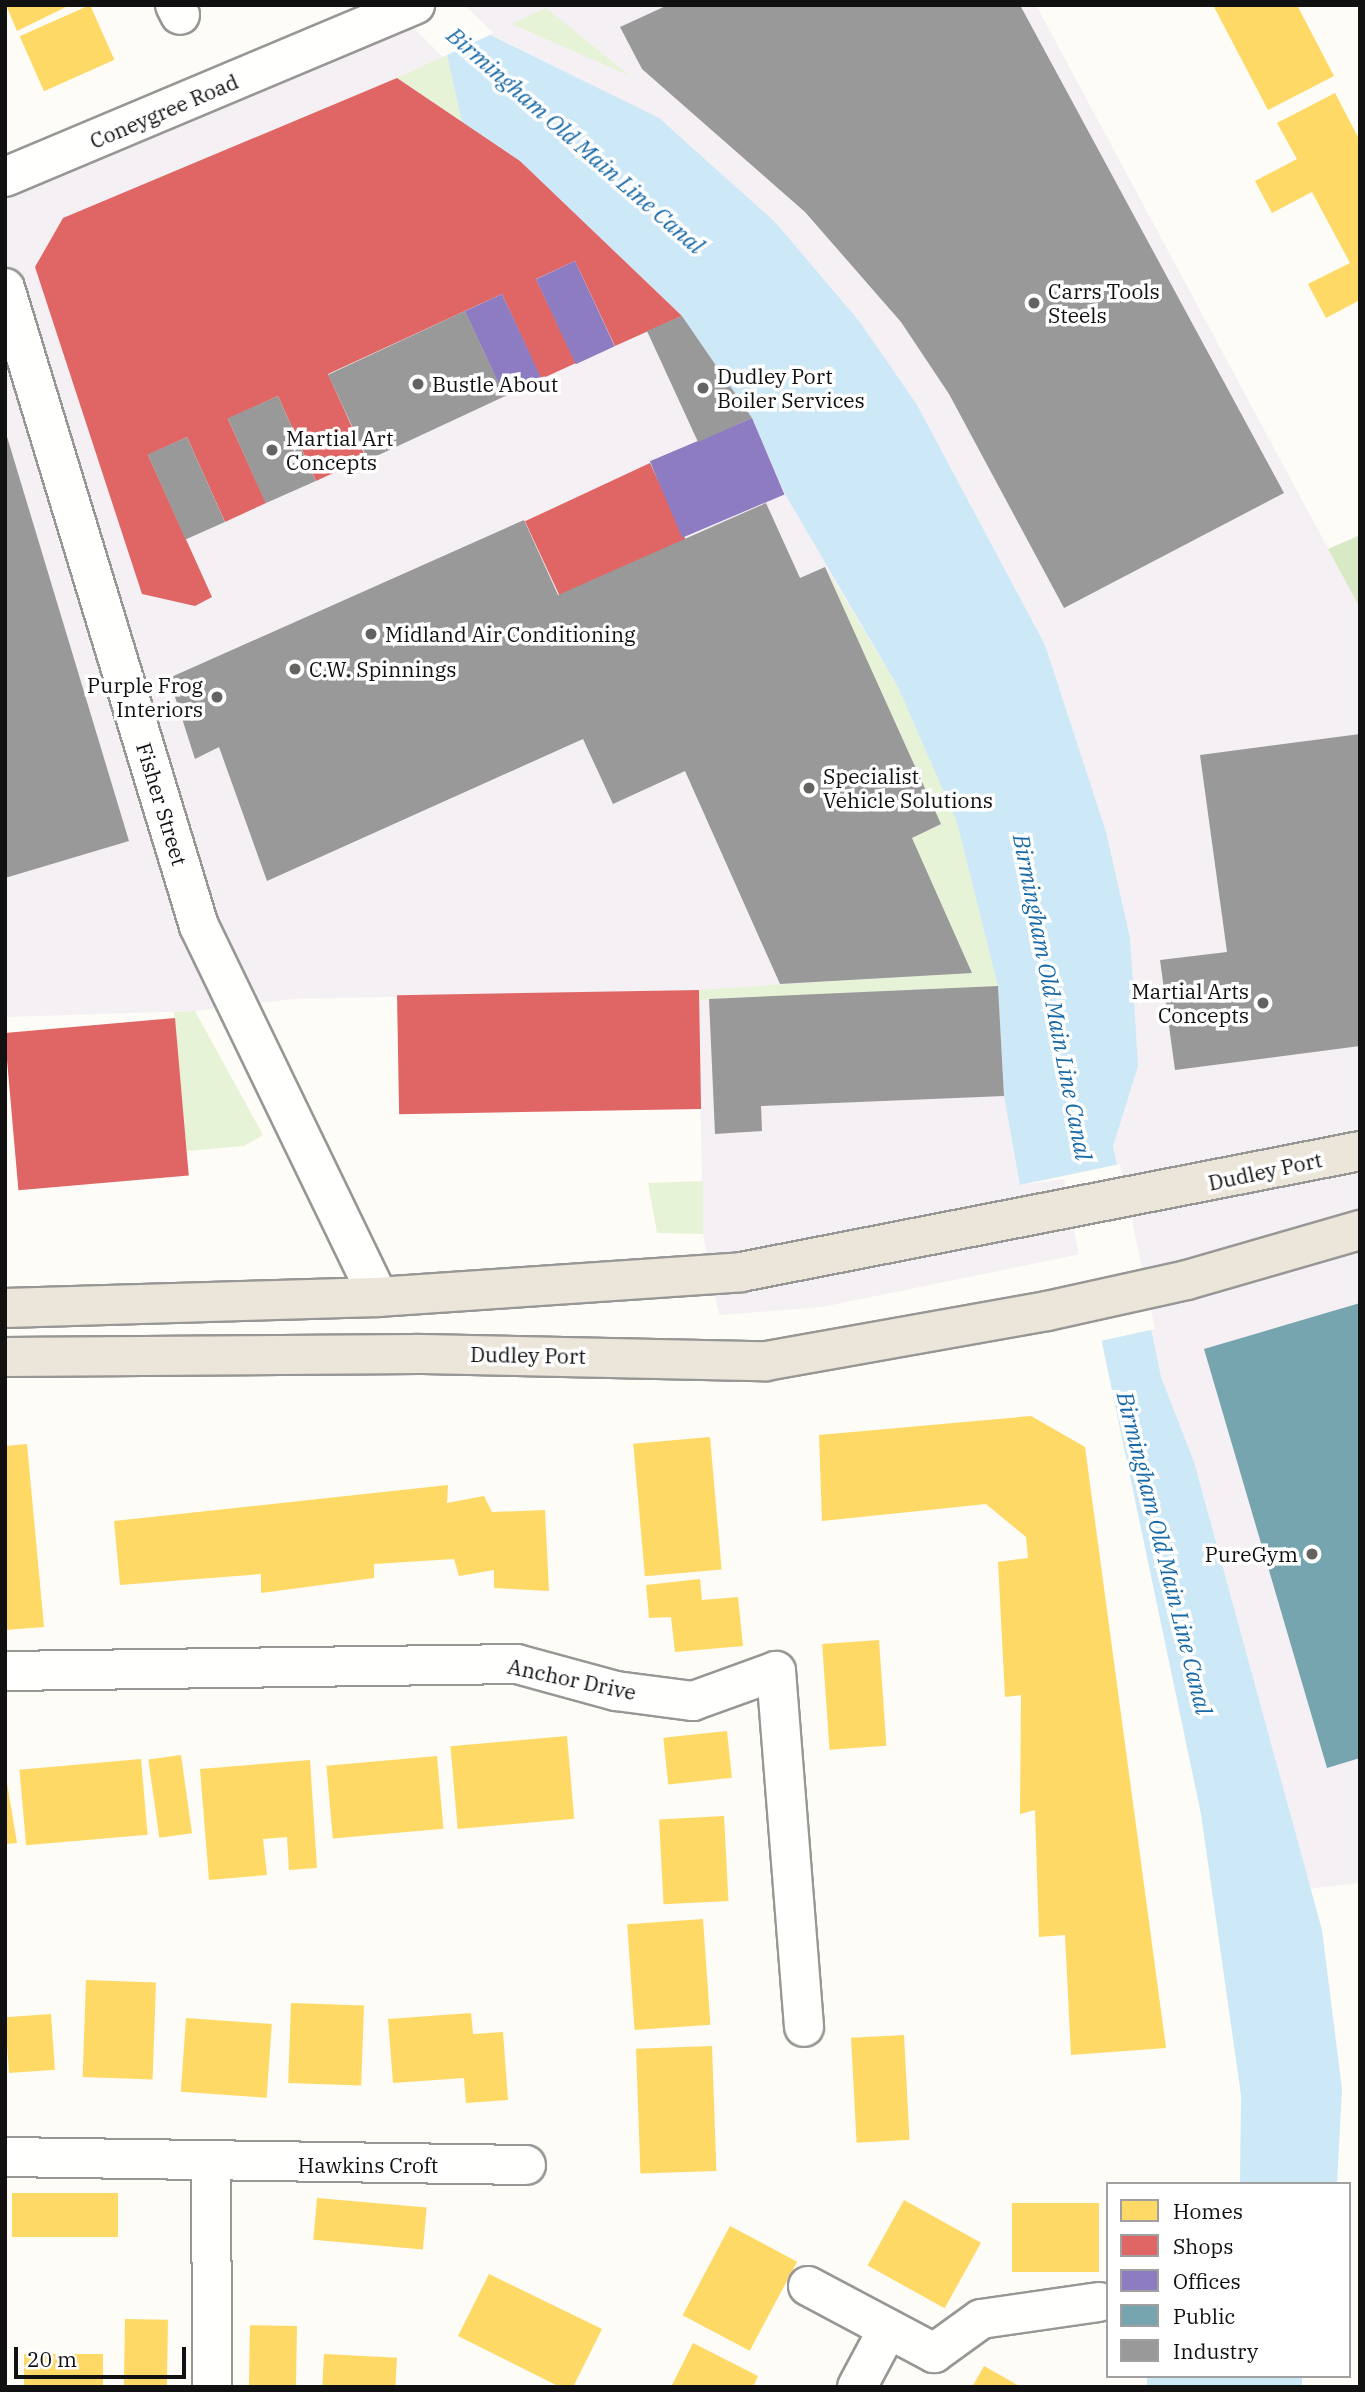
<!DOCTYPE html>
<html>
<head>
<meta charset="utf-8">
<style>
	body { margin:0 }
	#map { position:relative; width:1365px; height:2392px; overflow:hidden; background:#fdfcf7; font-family:"IBM Plex Serif",serif }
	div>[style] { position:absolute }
	.industrial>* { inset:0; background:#f5f0f3 }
	.green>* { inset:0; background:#e7f3d7 }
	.forest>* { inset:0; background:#d8eac5 }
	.water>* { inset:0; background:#cde8f7; transform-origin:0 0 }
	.pier>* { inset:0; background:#fdfcf7 }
	.homes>* { inset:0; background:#ffd966; transform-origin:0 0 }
	.shops>* { inset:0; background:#e06666; transform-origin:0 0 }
	.offices>* { inset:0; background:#8e7cc3; transform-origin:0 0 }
	.public>* { inset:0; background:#76a5af }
	.industry>* { inset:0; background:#999; transform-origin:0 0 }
	.roads { filter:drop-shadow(2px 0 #979795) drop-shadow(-2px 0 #979795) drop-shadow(0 2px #979795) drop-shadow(0 -2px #979795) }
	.minor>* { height:38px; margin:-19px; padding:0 19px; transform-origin:19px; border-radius:19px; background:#fffffe }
	.trunk>* { height:38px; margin:-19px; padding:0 19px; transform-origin:19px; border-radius:19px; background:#ece5da }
	.dots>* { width:19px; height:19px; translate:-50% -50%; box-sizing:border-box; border:4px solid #fff; border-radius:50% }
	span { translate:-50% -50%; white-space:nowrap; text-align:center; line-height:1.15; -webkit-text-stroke:7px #fff; paint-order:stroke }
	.street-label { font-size:21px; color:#111 }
	.poi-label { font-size:21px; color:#111 }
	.left { translate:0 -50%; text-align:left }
	.right { translate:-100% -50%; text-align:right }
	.water-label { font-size:23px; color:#1768a6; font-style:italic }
	.frame { position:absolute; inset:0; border:7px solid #111; pointer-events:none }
	.legend { position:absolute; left:1106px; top:2182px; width:245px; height:196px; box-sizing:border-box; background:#fff; border:2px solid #a0a0a0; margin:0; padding:9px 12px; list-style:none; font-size:21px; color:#111 }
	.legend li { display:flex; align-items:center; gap:14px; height:35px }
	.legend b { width:35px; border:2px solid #a0a0a0 }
	.scale { position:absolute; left:14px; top:2347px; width:172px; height:32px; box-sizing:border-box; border:4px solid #111; border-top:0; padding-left:9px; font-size:21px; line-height:24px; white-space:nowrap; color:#111; -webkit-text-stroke:5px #fff; paint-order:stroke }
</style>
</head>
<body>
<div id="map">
	<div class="industrial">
		<div style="clip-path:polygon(404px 5px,1036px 5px,1360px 608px,1360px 1883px,1252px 1895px,1101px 1250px,822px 1307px,719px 1315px,703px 1234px,698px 990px,293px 999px,195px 1011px,5px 1017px,5px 177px)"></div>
	</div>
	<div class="green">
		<div style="clip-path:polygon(546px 8px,630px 76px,512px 24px)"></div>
		<div style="clip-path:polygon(447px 55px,462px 122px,397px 78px)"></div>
		<div style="clip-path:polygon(825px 567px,898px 687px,957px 822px,998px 986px,699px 1000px,699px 990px,972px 972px,912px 838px,941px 824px)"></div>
		<div style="clip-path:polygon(195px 1011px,263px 1135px,244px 1146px,187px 1151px,174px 1012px)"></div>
		<div style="clip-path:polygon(703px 1181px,703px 1234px,657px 1233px,648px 1183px)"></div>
	</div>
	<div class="forest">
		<div style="clip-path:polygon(1360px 535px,1360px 608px,1328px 549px)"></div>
	</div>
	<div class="water">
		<div style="clip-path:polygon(394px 5px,459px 5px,490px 35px,659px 118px,775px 222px,859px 321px,917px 405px,1045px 645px,1106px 832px,1130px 938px,1138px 1066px,1113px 1146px,1161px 1377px,1194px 1462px,1322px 1930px,1342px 2089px,1337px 2184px,1240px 2184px,1241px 2095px,1201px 1814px,1067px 1176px,1020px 1185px,1004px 1096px,998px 986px,957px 822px,898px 687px,785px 494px,752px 418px,682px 316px,520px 161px,462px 122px,447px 55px)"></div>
		<div style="left:1147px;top:2376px;width:155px;height:12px"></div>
	</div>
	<div class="pier">
		<div style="clip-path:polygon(390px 5px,464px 5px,494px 33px,443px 57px)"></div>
		<div style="clip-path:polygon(1120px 1164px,1155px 1329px,1096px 1342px,1064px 1179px,1020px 1185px)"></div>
	</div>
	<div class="homes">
		<div style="clip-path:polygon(6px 5px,70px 5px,17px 31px)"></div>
		<div style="left:90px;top:5px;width:60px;height:77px;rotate:66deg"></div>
		<div style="clip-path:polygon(1213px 5px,1297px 5px,1334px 76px,1268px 110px)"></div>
		<div style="clip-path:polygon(1335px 93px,1360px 141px,1360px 300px,1326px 318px,1308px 284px,1350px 263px,1312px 192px,1272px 213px,1255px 181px,1297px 159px,1277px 123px)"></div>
		<div style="clip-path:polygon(1031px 1416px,1085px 1447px,1166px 2048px,1071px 2055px,1065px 1935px,1039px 1937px,1035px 1810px,1020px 1814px,1021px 1695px,1005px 1697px,998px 1562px,1028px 1558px,1026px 1537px,986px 1504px,822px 1521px,819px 1435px)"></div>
		<div style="left:710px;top:1437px;width:133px;height:77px;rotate:85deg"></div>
		<div style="clip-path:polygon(27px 1444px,44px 1627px,5px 1630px,5px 1446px)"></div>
		<div style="clip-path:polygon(448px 1485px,447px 1503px,484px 1496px,492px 1512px,545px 1510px,549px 1591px,494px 1588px,494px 1570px,459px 1576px,454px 1559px,374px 1564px,374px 1578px,261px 1593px,261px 1574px,120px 1585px,114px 1521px)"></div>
		<div style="clip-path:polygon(700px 1579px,702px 1600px,738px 1597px,743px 1646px,675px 1652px,671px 1617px,649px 1618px,646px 1585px)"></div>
		<div style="left:879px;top:1640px;width:106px;height:57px;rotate:86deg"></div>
		<div style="left:727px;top:1731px;width:47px;height:64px;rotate:84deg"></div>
		<div style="left:567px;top:1736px;width:83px;height:117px;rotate:85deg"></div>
		<div style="left:181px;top:1755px;width:79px;height:33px;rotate:82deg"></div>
		<div style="left:437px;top:1756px;width:73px;height:111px;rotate:85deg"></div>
		<div style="left:141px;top:1759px;width:76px;height:122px;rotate:85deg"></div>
		<div style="clip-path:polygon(310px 1760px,317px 1868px,289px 1870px,287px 1837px,263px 1839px,267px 1875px,209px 1880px,200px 1769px)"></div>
		<div style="clip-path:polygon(5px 1771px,17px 1843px,5px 1844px)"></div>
		<div style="left:724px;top:1816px;width:85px;height:65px;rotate:87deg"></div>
		<div style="left:703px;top:1919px;width:106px;height:76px;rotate:86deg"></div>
		<div style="left:86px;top:1980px;width:70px;height:97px;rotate:2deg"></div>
		<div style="left:291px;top:2003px;width:73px;height:80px;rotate:2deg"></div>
		<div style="clip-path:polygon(471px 2013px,473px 2034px,503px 2032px,508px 2100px,466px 2103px,464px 2078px,393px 2083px,388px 2019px)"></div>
		<div style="left:51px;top:2014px;width:56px;height:46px;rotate:86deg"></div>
		<div style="left:186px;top:2018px;width:86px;height:74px;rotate:4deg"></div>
		<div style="left:904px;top:2035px;width:105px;height:53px;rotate:87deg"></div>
		<div style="left:712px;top:2046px;width:125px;height:76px;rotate:88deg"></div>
		<div style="left:118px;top:2193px;width:44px;height:106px;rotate:90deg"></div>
		<div style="left:317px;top:2198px;width:110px;height:42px;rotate:5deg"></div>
		<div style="left:904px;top:2200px;width:88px;height:75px;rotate:29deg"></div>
		<div style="left:1012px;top:2203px;width:87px;height:69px"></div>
		<div style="left:730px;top:2226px;width:76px;height:101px;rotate:28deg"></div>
		<div style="clip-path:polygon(489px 2274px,602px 2329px,573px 2387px,560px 2387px,458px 2336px)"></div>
		<div style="left:125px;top:2319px;width:43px;height:68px;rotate:1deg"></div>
		<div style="left:297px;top:2326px;width:61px;height:47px;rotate:91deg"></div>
		<div style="clip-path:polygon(693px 2343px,758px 2376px,753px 2387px,671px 2387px)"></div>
		<div style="left:103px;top:2354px;width:33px;height:79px;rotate:90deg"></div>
		<div style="left:324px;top:2354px;width:73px;height:33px;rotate:3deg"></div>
		<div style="clip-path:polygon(984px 2366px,1021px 2387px,972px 2387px)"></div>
	</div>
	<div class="shops">
		<div style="clip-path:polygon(397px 78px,520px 161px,682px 316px,615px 346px,575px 261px,536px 279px,576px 363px,541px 379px,502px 294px,328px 374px,366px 458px,316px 481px,278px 396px,228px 419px,266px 503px,225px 522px,187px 437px,148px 455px,212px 597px,195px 606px,142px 594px,35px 267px,63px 218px)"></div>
		<div style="left:650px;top:463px;width:84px;height:138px;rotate:65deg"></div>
		<div style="left:699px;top:990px;width:119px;height:302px;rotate:89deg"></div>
		<div style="left:175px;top:1018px;width:158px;height:171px;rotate:85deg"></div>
	</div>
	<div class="offices">
		<div style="left:575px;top:261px;width:94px;height:43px;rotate:65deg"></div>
		<div style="left:502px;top:294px;width:94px;height:41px;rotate:65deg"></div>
		<div style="left:752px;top:418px;width:83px;height:111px;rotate:67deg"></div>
	</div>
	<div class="public">
		<div style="clip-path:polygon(1360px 1303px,1360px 1758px,1327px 1768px,1204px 1349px)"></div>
	</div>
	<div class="industry">
		<div style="clip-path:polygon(668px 5px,1020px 5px,1284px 493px,1064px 608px,949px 394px,901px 322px,805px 212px,642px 69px,620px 27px)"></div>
		<div style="left:465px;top:311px;width:94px;height:151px;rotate:65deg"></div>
		<div style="clip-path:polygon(682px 316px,752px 418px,698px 442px,647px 331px)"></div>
		<div style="left:278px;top:396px;width:93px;height:55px;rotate:66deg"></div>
		<div style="clip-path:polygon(5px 430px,129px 841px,5px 878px)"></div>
		<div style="left:187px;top:437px;width:93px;height:43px;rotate:66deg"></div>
		<div style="clip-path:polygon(766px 503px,800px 578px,825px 567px,941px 824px,912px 838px,972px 973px,780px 984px,685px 771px,613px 804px,583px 739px,267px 881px,219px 747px,195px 759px,169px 678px,524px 520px,558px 595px)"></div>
		<div style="clip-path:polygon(1360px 734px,1360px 1046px,1175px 1070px,1160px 960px,1227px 952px,1200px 755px)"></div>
		<div style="clip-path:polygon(998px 986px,1004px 1096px,761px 1106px,762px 1131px,715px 1134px,709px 999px)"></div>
	</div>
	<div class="roads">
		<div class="minor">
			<div style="left:175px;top:5px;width:11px;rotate:63deg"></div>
			<div style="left:5px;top:177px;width:445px;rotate:-22.8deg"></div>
			<div style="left:5px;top:288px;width:667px;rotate:73.09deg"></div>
			<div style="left:199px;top:926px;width:412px;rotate:64.2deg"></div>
			<div style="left:5px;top:1671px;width:512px;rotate:-0.78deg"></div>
			<div style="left:517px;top:1664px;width:103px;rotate:15.3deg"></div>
			<div style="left:616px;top:1691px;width:78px;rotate:7.4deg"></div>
			<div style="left:693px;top:1701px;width:88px;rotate:-19.9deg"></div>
			<div style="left:776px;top:1671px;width:357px;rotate:85.5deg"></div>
			<div style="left:5px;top:2157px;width:521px;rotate:0.88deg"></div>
			<div style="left:211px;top:2165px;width:222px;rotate:89.7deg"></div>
			<div style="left:808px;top:2286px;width:143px;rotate:28deg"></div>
			<div style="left:934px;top:2353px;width:58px;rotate:-35.9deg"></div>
			<div style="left:981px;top:2319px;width:119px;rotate:-8.2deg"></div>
			<div style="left:857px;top:2387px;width:66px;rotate:-61.9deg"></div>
		</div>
		<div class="trunk">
			<div style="left:5px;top:1308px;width:373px;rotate:-1.7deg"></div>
			<div style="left:378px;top:1297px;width:364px;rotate:-3.9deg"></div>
			<div style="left:741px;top:1272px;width:631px;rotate:-11.06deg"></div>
			<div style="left:5px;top:1357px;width:414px;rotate:-0.4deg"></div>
			<div style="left:419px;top:1354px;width:347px;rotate:1.2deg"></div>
			<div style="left:766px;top:1361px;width:285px;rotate:-10.1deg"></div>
			<div style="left:1047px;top:1311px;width:143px;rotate:-12.5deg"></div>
			<div style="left:1187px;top:1280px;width:180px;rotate:-16.1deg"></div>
		</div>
	</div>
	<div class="dots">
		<div style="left:1034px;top:303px;background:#646362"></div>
		<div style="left:418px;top:384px;background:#646362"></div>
		<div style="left:703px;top:388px;background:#646362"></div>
		<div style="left:272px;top:450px;background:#646362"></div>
		<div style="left:371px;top:634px;background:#646362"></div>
		<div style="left:295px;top:669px;background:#646362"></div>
		<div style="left:217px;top:697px;background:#646362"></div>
		<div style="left:809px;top:788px;background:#646362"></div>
		<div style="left:1263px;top:1003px;background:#646362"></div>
		<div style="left:1312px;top:1554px;background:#646362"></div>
	</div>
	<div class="street-label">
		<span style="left:164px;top:111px;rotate:-23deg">Coneygree Road</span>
		<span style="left:162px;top:804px;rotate:73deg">Fisher Street</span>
		<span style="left:1265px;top:1171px;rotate:-12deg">Dudley Port</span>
		<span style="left:528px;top:1355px;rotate:1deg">Dudley Port</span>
		<span style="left:572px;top:1679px;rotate:12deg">Anchor Drive</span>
		<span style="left:368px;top:2165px">Hawkins Croft</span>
	</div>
	<div class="poi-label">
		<span class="left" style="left:1048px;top:303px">Carrs Tools<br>Steels</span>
		<span class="left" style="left:717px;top:388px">Dudley Port<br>Boiler Services</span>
		<span class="left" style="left:432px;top:384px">Bustle About</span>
		<span class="left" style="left:286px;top:450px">Martial Art<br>Concepts</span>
		<span class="left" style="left:385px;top:634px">Midland Air Conditioning</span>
		<span class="left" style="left:309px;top:669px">C.W. Spinnings</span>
		<span class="right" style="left:203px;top:697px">Purple Frog<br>Interiors</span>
		<span class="left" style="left:823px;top:788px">Specialist<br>Vehicle Solutions</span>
		<span class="right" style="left:1249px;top:1003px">Martial Arts<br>Concepts</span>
		<span class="right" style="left:1298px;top:1554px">PureGym</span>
	</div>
	<div class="water-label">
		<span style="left:576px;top:140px;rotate:41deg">Birmingham Old Main Line Canal</span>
		<span style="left:1053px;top:997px;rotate:79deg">Birmingham Old Main Line Canal</span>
		<span style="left:1165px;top:1553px;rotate:76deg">Birmingham Old Main Line Canal</span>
	</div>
	<div class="frame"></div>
	<ul class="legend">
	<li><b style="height:19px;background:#ffd966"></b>Homes</li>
	<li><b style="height:19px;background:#e06666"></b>Shops</li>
	<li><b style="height:19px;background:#8e7cc3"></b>Offices</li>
	<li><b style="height:19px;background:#76a5af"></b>Public</li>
	<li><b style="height:19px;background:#999"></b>Industry</li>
	</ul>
	<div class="scale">20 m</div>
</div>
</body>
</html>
